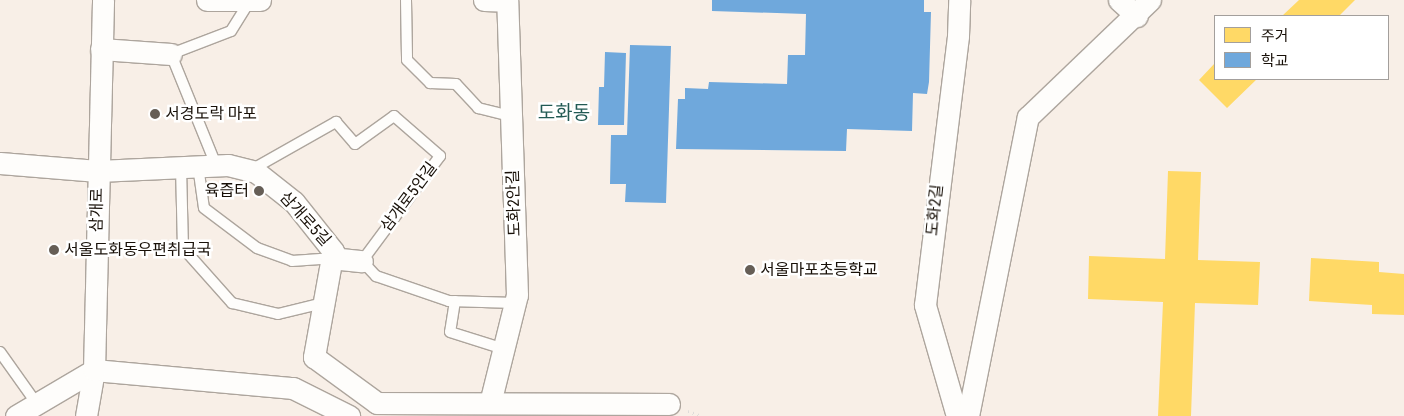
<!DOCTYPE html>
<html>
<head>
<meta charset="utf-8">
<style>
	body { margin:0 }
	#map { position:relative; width:1404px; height:416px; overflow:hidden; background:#f8efe7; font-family:"Roboto Condensed","Noto Sans KR",sans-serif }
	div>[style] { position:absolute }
	.homes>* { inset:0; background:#ffd966 }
	.schools>* { inset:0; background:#6fa8dc }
	.path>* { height:3px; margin-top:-1.5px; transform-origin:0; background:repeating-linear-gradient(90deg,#dedbd9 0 1px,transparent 0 5px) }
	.roads { filter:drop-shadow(1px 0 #ada59d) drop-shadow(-1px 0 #ada59d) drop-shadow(0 1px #ada59d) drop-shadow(0 -1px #ada59d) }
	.service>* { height:10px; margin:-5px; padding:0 5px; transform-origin:5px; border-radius:5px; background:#fefdfb }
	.minor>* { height:21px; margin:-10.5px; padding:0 10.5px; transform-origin:10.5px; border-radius:10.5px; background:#fefdfb }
	.dots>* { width:14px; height:14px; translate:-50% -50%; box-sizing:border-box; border:2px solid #fff; border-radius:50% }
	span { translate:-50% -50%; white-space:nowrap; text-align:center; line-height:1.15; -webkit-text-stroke:5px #fff; paint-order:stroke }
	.poi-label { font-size:16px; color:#181008 }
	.left { translate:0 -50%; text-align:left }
	.right { translate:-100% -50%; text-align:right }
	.street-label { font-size:16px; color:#181008 }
	.quarter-label { font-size:19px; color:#225a54 }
	.legend { position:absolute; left:1214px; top:15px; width:175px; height:65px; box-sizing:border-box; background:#fff; border:1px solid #a39f9c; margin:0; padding:6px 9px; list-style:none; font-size:15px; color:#181008 }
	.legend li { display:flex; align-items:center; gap:10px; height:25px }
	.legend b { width:25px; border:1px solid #a39f9c }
</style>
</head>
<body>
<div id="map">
	<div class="homes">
		<div style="clip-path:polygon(1299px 0,1355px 0,1339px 16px,1282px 16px)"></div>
		<div style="clip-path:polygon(1215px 63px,1215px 79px,1257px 79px,1227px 108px,1199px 80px)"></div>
		<div style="clip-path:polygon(1168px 171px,1201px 172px,1198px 260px,1260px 262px,1258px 305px,1195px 303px,1191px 416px,1158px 416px,1163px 302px,1088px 299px,1089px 256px,1165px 259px)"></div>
		<div style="clip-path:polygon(1311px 258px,1379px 262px,1379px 272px,1404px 274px,1404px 315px,1372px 314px,1372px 305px,1309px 301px)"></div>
	</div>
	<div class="schools">
		<div style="clip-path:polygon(712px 0,924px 0,924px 12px,931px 12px,929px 82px,927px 94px,913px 93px,912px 131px,847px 129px,846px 151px,676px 149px,678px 99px,685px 99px,685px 88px,708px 89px,709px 82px,787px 84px,788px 55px,805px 55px,806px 14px,712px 11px)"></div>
		<div style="clip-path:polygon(630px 45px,671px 46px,666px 203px,625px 202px,626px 184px,610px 184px,611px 135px,627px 135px)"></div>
		<div style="clip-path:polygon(605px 52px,626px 53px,624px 125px,598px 125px,599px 87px,604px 87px)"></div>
	</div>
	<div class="path">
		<div style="left:688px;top:411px;width:15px;rotate:20deg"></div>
	</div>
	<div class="roads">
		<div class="service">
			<div style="left:406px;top:0;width:60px;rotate:89deg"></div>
			<div style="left:407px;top:60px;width:33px;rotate:45deg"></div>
			<div style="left:430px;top:83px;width:26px;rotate:2deg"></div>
			<div style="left:456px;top:84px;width:33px;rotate:47deg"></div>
			<div style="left:478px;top:108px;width:34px;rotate:14deg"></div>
			<div style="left:216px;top:165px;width:120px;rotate:-112.1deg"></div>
			<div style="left:171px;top:54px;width:64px;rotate:-21deg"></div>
			<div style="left:231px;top:31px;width:34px;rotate:-58deg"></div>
			<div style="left:198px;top:166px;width:42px;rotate:81.9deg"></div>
			<div style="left:204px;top:208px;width:66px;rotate:37deg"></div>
			<div style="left:257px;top:248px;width:37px;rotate:20deg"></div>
			<div style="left:292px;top:261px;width:39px;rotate:-4deg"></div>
			<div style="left:181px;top:167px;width:81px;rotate:88.6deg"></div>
			<div style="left:183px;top:248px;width:74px;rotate:48.3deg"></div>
			<div style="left:232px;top:303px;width:47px;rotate:13.4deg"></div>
			<div style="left:278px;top:314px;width:46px;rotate:-13.7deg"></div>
			<div style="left:251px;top:170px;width:98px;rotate:-29.5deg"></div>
			<div style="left:336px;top:122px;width:29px;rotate:49deg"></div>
			<div style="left:355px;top:144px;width:48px;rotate:-35.7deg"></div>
			<div style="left:394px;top:116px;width:61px;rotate:41deg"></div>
			<div style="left:440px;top:156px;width:131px;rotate:126.6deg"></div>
			<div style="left:362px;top:261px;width:21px;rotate:47deg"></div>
			<div style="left:376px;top:276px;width:77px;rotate:18.9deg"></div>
			<div style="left:449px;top:301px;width:66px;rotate:1.7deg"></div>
			<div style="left:455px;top:301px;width:31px;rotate:99deg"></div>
			<div style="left:450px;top:332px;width:57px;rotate:17.5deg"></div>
			<div style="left:0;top:352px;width:64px;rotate:54.6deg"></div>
		</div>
		<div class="minor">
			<div style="left:207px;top:0;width:53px"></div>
			<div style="left:484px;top:0;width:23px;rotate:2deg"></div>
			<div style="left:1119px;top:0;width:24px;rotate:42deg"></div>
			<div style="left:101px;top:49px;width:70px;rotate:4.1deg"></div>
			<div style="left:0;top:163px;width:98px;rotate:4.7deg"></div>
			<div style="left:98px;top:171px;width:130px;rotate:-2.6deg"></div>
			<div style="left:228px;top:165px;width:29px;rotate:14deg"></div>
			<div style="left:256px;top:172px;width:48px;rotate:38.3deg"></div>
			<div style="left:294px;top:202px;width:63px;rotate:51.5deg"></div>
			<div style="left:333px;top:251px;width:108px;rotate:100.2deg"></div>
			<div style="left:314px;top:357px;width:78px;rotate:36.1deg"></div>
			<div style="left:377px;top:403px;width:292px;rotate:0.2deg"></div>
			<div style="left:331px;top:258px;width:31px;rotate:6deg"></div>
			<div style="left:490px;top:403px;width:111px;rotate:-76deg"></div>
			<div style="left:517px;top:295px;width:295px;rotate:-91.9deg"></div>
			<div style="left:16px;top:416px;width:91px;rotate:-30.5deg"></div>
			<div style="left:94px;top:370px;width:200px;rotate:5.2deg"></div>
			<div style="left:293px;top:388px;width:63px;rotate:26.6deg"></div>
			<div style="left:86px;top:416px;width:47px;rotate:-80.1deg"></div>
			<div style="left:94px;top:370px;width:370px;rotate:-88.6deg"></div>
			<div style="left:957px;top:416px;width:116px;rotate:-106.1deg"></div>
			<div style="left:925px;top:305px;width:271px;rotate:-83deg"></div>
			<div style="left:958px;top:36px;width:36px;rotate:-88deg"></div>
			<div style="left:968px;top:416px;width:305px;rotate:-78.7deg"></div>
			<div style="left:1028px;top:117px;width:169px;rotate:-43.8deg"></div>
		</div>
	</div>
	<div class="dots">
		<div style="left:155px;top:114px;background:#665e56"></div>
		<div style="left:259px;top:191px;background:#665e56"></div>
		<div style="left:54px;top:250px;background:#665e56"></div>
		<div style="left:750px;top:270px;background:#665e56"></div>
	</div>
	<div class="poi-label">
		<span class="left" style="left:165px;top:114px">서경도락 마포</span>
		<span class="right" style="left:249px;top:191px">육즙터</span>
		<span class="left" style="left:64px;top:250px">서울도화동우편취급국</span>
		<span class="left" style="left:760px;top:270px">서울마포초등학교</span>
	</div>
	<div class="street-label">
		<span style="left:409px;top:197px;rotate:-53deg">삼개로5안길</span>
		<span style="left:514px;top:203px;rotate:-92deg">도화2안길</span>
		<span style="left:97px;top:210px;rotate:-89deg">삼개로</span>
		<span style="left:935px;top:210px;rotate:-84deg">도화2길</span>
		<span style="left:305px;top:219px;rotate:48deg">삼개로5길</span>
	</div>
	<div class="quarter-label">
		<span style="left:564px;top:113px">도화동</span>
	</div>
	<ul class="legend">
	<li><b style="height:14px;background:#ffd966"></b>주거</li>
	<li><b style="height:14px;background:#6fa8dc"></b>학교</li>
	</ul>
</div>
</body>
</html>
